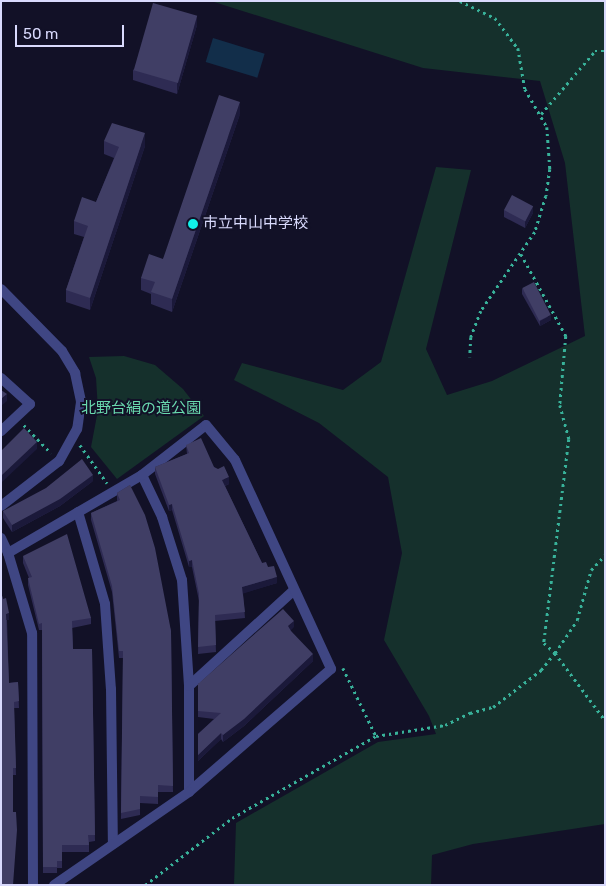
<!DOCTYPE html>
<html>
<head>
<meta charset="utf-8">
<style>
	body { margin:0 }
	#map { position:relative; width:606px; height:886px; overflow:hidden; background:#121127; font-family:Rubik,"Noto Sans JP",sans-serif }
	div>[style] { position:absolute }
	.green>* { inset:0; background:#15302c }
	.water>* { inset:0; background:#122e4a; transform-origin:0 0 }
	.path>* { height:2.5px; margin-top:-1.25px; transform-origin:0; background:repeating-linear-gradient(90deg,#38b29a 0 2.5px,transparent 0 6.5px) }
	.minor>* { height:10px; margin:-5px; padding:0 5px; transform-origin:5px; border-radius:5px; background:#3f4683 }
	.tertiary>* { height:10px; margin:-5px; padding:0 5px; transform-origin:5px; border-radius:5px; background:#3f4683 }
	.wall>* { inset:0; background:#2e2b53 }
	.shaded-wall>* { inset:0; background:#1b193a }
	.building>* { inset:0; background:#403e65; transform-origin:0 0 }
	.dots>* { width:14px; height:14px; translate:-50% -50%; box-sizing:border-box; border:2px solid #121127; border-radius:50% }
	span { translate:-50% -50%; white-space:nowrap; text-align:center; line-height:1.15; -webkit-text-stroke:4px #121127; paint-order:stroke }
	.poi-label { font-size:15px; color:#d9dafd }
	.left { translate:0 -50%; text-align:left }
	.park-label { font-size:15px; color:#69d9ae }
	.frame { position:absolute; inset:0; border:2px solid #d9dafd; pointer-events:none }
	.scale { position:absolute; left:15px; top:25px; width:109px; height:22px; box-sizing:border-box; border:2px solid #d9dafd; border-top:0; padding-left:6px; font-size:15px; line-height:18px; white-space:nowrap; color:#d9dafd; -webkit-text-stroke:4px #121127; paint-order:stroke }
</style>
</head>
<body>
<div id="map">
	<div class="green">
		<div style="clip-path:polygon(211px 1px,605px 1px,605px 824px,473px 844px,432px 855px,431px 885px,234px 885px,236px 823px,378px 742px,436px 734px,429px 716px,384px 640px,402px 553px,388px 477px,319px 423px,234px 380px,242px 363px,343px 390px,381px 362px,436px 167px,471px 170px,426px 349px,447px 395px,492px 381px,585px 336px,565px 163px,540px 81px,423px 68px)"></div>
		<div style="clip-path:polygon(124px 356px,155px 365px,183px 389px,204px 416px,117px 479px,91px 447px,98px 410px,96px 378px,89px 357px)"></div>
	</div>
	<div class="water">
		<div style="left:213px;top:38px;width:54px;height:25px;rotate:17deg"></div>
	</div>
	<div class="path">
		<div style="left:460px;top:1px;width:39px;rotate:26deg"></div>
		<div style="left:495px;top:18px;width:38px;rotate:53deg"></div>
		<div style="left:518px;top:48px;width:42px;rotate:80.3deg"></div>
		<div style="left:525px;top:89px;width:44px;rotate:59.9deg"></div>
		<div style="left:547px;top:127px;width:42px;rotate:85.9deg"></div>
		<div style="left:550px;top:169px;width:27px;rotate:98deg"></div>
		<div style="left:546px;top:196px;width:38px;rotate:107deg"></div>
		<div style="left:535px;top:232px;width:96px;rotate:124.4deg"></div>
		<div style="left:481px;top:311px;width:28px;rotate:111deg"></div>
		<div style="left:471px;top:337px;width:20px;rotate:93deg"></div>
		<div style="left:541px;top:114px;width:83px;rotate:-49.4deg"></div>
		<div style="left:595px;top:51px;width:10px"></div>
		<div style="left:521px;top:254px;width:94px;rotate:61.2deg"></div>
		<div style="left:566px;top:336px;width:69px;rotate:95deg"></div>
		<div style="left:560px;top:405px;width:35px;rotate:75deg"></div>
		<div style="left:569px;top:439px;width:206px;rotate:97deg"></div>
		<div style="left:544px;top:643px;width:15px;rotate:42deg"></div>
		<div style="left:555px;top:653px;width:84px;rotate:53.3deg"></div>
		<div style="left:24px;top:425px;width:39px;rotate:46deg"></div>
		<div style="left:80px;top:445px;width:47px;rotate:54.6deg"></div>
		<div style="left:343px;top:668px;width:76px;rotate:64.1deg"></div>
		<div style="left:145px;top:885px;width:110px;rotate:-37.6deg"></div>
		<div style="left:232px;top:818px;width:166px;rotate:-29.7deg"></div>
		<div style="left:376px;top:736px;width:70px;rotate:-9.1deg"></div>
		<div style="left:445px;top:725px;width:28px;rotate:-26deg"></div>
		<div style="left:470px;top:713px;width:24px;rotate:-15deg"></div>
		<div style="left:493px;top:707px;width:61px;rotate:-37.6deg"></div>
		<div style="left:541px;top:670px;width:22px;rotate:-51deg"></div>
		<div style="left:555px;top:653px;width:40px;rotate:-56deg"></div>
		<div style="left:577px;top:620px;width:52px;rotate:-74.4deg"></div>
		<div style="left:591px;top:570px;width:21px;rotate:-47deg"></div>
	</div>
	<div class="minor">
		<div style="left:1px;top:378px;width:39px;rotate:42deg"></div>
		<div style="left:30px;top:404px;width:40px;rotate:137deg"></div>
		<div style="left:142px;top:475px;width:47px;rotate:64.5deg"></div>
		<div style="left:162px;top:517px;width:66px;rotate:72.4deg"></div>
		<div style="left:182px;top:580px;width:106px;rotate:86.2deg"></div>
		<div style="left:189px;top:686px;width:106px;rotate:90deg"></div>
		<div style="left:78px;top:512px;width:96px;rotate:73.6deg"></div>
		<div style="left:105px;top:604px;width:85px;rotate:86deg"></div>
		<div style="left:111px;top:689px;width:155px;rotate:89.3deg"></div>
		<div style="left:1px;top:538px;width:17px;rotate:65deg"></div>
		<div style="left:189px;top:686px;width:142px;rotate:-42.4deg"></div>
		<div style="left:33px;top:885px;width:252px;rotate:-90.2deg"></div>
		<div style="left:32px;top:633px;width:84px;rotate:-106.7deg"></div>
		<div style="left:8px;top:553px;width:155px;rotate:-30.2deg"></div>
		<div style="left:142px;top:475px;width:81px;rotate:-38deg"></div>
		<div style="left:206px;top:425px;width:45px;rotate:50.4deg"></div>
		<div style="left:235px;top:460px;width:230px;rotate:65.3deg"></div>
		<div style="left:331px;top:669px;width:188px;rotate:139.1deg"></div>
		<div style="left:189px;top:792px;width:164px;rotate:145.4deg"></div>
	</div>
	<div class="tertiary">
		<div style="left:1px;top:289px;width:87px;rotate:45.5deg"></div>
		<div style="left:62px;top:351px;width:26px;rotate:59deg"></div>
		<div style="left:75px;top:373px;width:30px;rotate:78deg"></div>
		<div style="left:81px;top:402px;width:27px;rotate:98deg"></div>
		<div style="left:77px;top:429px;width:37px;rotate:119deg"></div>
		<div style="left:59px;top:461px;width:73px;rotate:142.2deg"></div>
	</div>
	<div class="wall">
		<div style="clip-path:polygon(197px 25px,177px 94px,133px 80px,133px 70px)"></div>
		<div style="clip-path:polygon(240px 114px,172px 312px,151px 304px,151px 294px,141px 290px,141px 278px,163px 259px)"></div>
		<div style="clip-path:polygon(104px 141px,145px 146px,90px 310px,66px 302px,66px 290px,84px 237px,74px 234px,74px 221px,96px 202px,114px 158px,104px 154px)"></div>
		<div style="clip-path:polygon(504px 210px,533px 213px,525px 228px,504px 217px)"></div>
		<div style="clip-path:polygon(522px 288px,551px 320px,540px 326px,522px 294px)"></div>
		<div style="clip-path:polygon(186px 445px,214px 467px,229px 484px,225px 486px,262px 563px,268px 567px,277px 583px,243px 593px,245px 618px,215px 621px,216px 652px,198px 654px,199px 601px,192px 567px,189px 567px,172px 510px,169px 511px,155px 474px,155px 467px,187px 454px)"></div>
		<div style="clip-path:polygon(93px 481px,60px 506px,12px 532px,3px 518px,3px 511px)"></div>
		<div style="clip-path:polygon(130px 485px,171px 631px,173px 792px,158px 792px,158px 804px,140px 803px,140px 815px,121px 819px,123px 658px,119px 658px,112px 592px,91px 520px,91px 513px,117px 501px,117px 493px)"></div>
		<div style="clip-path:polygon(23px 556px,91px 618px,91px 624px,72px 628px,73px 649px,92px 649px,95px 841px,89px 842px,89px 852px,62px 852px,62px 868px,57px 868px,57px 873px,43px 873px,42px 630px,39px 630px,28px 585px,28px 578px,29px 578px,23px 563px)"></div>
		<div style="clip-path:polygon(1px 592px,9px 620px,7px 620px,9px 683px,18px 682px,19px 708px,14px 708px,16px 775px,13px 775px,13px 812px)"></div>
		<div style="clip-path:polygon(294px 627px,290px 630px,313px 661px,244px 726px,223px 742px,221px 739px,198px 761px,198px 734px,214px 719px,198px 717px,198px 684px)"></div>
	</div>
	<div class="shaded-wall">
		<div style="clip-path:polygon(197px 16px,197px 25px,177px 94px,177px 84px)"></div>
		<div style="clip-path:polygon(240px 102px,240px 114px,172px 312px,172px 299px)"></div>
		<div style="clip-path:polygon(145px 133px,145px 146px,90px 310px,90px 298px)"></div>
		<div style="clip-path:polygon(533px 206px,533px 213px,525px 228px,525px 222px)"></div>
		<div style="clip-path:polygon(551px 315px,551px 320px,540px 326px,540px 321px)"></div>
		<div style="clip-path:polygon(7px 394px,7px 401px,1px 406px,1px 399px)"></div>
		<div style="clip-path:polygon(37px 442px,37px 449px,1px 483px,1px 476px)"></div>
		<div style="clip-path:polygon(93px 475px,93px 481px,60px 506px,12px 532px,12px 525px)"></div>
		<div style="clip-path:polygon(229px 477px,229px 484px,222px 487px,222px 480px)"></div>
		<div style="clip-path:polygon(172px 504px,172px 510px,169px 511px,169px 505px)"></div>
		<div style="clip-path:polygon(192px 560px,192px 567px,189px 567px,189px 561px)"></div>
		<div style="clip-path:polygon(277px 577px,277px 583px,242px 594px,242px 587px)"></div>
		<div style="clip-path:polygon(9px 613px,9px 620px,6px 620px,6px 614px)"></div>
		<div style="clip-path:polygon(294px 621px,294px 627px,288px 633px,288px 626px)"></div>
		<div style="clip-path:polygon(313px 654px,313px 661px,244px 726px,223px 742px,223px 735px)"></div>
		<div style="clip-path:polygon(221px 733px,221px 739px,198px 761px,198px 755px)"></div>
	</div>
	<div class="building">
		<div style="left:153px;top:3px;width:46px;height:70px;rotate:16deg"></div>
		<div style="clip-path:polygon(219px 95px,240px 102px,172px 299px,151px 292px,155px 282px,141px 278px,149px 254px,163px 259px)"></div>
		<div style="clip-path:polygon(112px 123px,145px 133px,90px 298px,66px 290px,88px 226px,74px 221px,82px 197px,96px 202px,119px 147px,104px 141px)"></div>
		<div style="left:512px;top:195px;width:24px;height:17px;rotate:28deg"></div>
		<div style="left:534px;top:282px;width:37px;height:13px;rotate:63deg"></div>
		<div style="clip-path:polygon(1px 390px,7px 394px,1px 399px)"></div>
		<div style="clip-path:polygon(24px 428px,37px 442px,1px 476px,1px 451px)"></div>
		<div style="clip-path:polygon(201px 438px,214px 467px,218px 469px,224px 466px,229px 477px,222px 480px,262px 563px,266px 562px,268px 567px,274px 566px,277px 577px,242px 587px,245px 612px,215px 615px,216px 645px,198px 647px,199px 594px,192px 560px,189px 561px,172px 504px,169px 505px,155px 467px,189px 453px,186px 445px)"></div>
		<div style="clip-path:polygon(82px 459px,93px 475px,60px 499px,12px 525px,3px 511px,46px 488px)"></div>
		<div style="clip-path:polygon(130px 485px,145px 515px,155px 548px,171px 631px,173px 786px,158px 785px,158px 797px,140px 796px,140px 809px,121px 813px,123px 651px,119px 651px,112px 586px,91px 513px,120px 500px,117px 493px)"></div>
		<div style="clip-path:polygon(67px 534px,91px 618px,72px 621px,73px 649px,92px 649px,95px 835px,88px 835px,89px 845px,62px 845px,62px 861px,57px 861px,57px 867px,43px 867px,42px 623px,39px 624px,28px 578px,32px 577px,23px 556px)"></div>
		<div style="clip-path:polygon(1px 592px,3px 599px,6px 598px,9px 613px,6px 614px,9px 683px,18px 682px,19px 701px,14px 702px,16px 768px,13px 768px,13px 812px,16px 812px,17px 830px,13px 885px,1px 885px)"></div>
		<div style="clip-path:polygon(283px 609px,294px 621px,288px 626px,291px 631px,313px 654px,244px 719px,223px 735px,221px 733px,198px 755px,198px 734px,221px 713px,198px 711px,198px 684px)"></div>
	</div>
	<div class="dots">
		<div style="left:193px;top:224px;background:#11f0e9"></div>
	</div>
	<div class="poi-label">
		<span class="left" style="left:203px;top:224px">市立中山中学校</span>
	</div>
	<div class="park-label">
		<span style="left:141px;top:409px">北野台絹の道公園</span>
	</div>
	<div class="frame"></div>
	<div class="scale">50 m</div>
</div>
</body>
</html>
